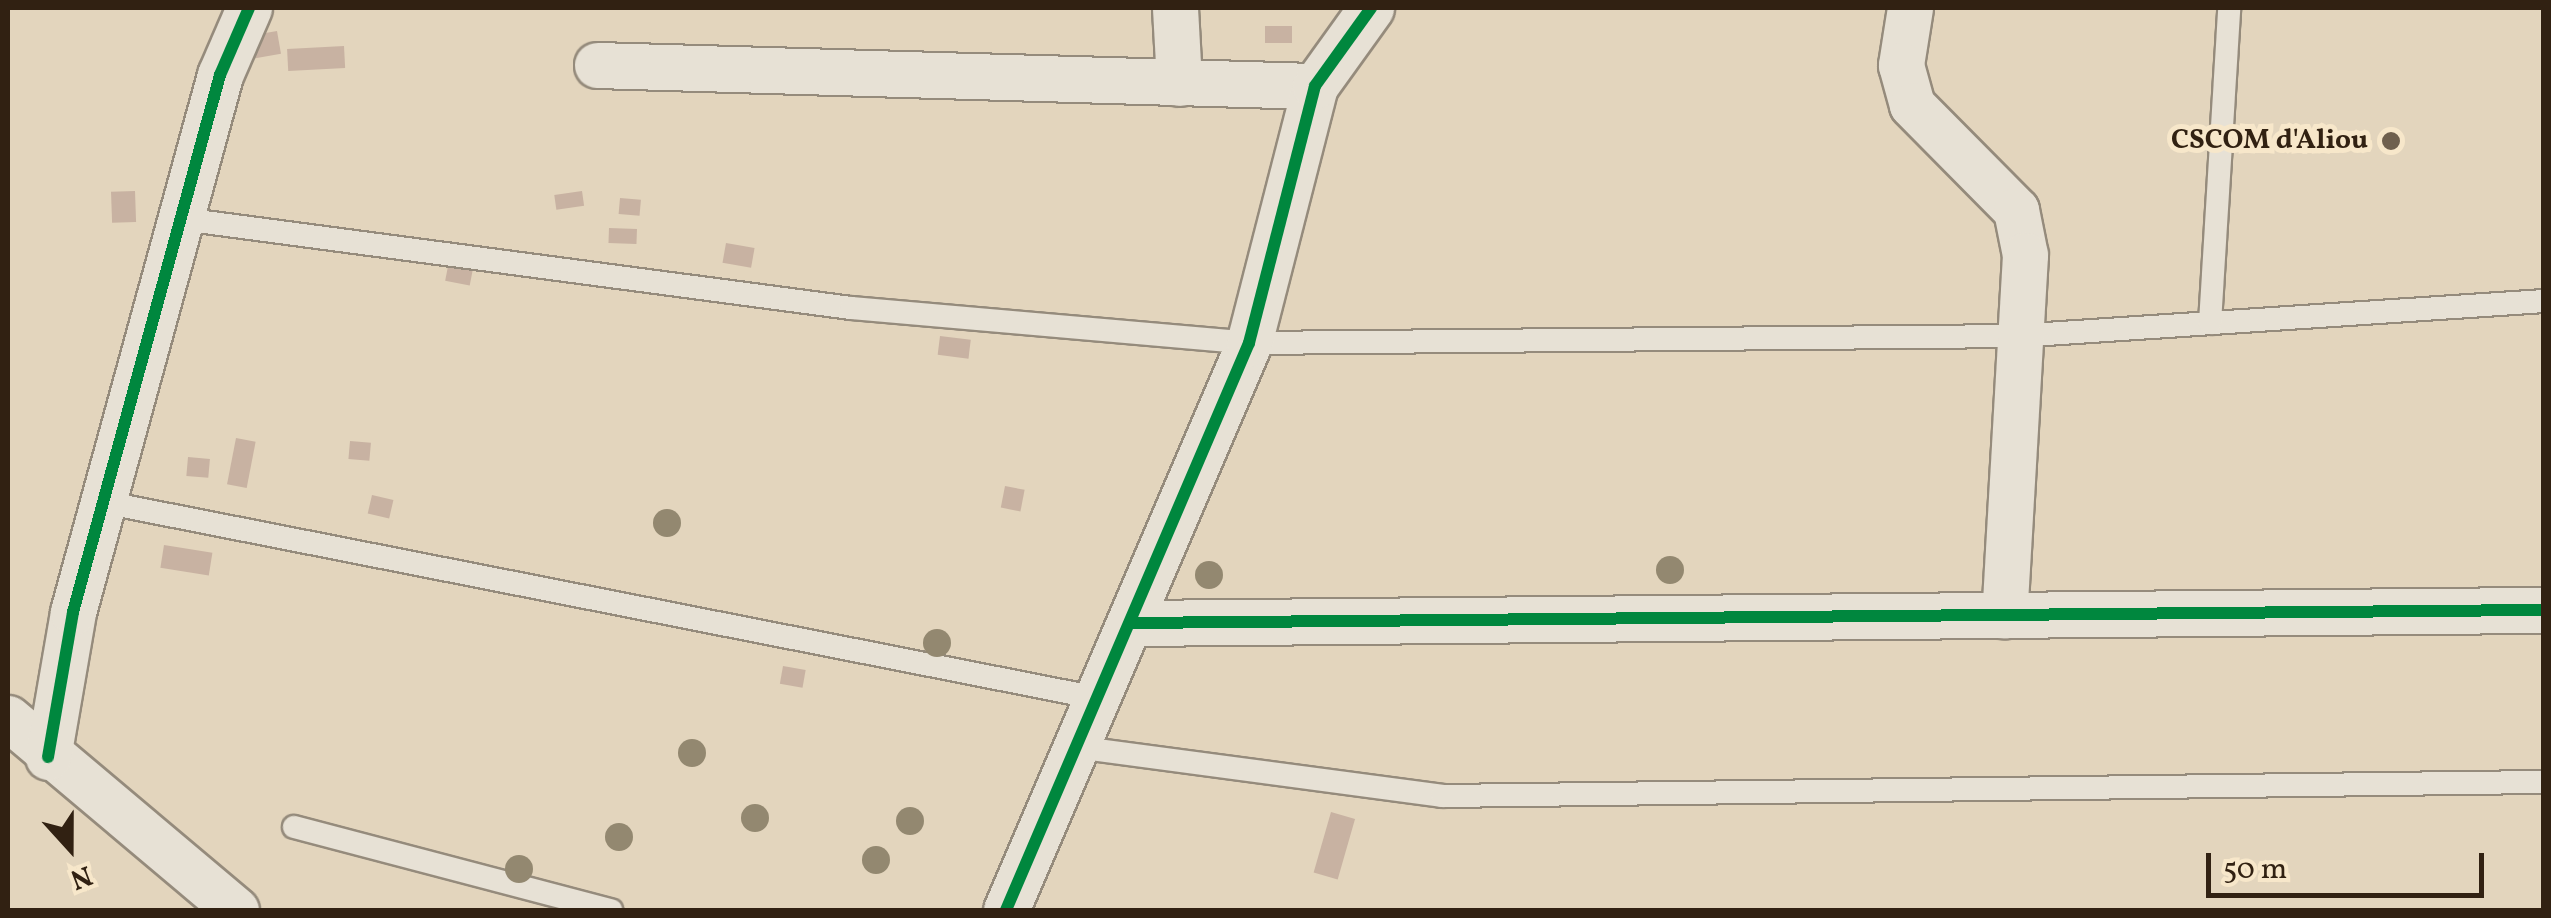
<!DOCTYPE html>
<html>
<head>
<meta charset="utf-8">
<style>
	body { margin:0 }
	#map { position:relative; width:2551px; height:918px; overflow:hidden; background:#e3d5bd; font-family:Vollkorn,serif }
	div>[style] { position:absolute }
	.building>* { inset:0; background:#c8b2a2; transform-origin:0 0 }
	.roads { filter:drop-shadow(2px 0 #958b7c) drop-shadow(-2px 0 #958b7c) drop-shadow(0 2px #958b7c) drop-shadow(0 -2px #958b7c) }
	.service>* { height:22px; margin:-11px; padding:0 11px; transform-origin:11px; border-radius:11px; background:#e7e1d5 }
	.minor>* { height:45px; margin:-22.5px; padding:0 22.5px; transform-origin:22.5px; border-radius:22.5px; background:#e7e1d5 }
	.cycleway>* { height:12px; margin:-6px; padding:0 6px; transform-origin:6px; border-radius:6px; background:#00873e }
	.trees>* { width:28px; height:28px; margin:-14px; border-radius:50%; background:#938870 }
	.dots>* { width:28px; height:28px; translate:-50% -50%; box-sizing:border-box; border:5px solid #f7e7ca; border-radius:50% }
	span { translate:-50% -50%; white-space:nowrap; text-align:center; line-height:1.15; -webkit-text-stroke:10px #f7e7ca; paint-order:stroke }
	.poi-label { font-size:28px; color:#312112; font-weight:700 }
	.right { translate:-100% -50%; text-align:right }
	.frame { position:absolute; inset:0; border:10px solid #312112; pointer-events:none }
	.north { position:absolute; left:20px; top:798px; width:100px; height:100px; -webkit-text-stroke:8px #f7e7ca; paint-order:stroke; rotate:159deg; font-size:28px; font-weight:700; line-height:40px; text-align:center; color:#312112 }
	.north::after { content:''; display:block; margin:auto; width:35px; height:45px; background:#312112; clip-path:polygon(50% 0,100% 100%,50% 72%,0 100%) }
	.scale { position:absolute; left:2206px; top:853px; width:278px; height:45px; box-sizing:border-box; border:5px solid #312112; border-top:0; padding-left:12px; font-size:30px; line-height:35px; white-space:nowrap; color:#312112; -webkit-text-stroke:8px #f7e7ca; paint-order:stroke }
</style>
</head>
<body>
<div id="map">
	<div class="building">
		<div style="left:1292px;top:26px;width:17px;height:27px;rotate:90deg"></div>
		<div style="left:277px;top:31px;width:23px;height:31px;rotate:80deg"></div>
		<div style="left:344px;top:46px;width:22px;height:57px;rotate:87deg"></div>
		<div style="left:135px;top:191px;width:31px;height:24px;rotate:88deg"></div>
		<div style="left:582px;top:191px;width:15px;height:28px;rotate:82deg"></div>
		<div style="left:620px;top:198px;width:21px;height:16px;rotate:5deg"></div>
		<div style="left:609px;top:228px;width:28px;height:15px;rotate:2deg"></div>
		<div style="left:726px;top:243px;width:29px;height:20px;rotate:10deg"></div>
		<div style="left:449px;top:261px;width:25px;height:20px;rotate:11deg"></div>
		<div style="left:940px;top:336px;width:31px;height:19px;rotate:7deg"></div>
		<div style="left:236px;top:438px;width:20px;height:47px;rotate:11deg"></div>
		<div style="left:350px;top:441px;width:21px;height:18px;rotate:5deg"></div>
		<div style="left:188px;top:457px;width:22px;height:19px;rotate:5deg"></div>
		<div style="left:1005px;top:486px;width:20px;height:22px;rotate:11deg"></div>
		<div style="left:372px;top:495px;width:22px;height:19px;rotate:13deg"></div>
		<div style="left:164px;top:545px;width:49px;height:23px;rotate:9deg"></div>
		<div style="left:783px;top:666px;width:23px;height:18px;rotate:10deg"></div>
		<div style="left:1331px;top:812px;width:25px;height:63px;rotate:16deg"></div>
	</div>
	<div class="roads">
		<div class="service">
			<div style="left:182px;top:219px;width:675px;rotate:7.58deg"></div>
			<div style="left:851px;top:308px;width:400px;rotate:5deg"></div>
			<div style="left:1249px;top:343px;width:767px;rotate:-0.52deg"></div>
			<div style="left:2016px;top:336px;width:529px;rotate:-3.79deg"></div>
			<div style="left:2210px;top:323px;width:316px;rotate:-86.5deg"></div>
			<div style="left:103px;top:502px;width:1013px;rotate:11.15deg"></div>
			<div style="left:1076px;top:747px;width:369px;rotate:7.6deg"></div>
			<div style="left:1442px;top:796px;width:1102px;rotate:-0.73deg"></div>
			<div style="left:294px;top:827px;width:328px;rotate:14.7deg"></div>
		</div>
		<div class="minor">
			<div style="left:1175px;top:8px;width:75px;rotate:86.9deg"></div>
			<div style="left:1910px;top:8px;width:58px;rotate:99deg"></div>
			<div style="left:1901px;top:65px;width:41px;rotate:74.6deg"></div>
			<div style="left:1912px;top:105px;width:148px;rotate:45.3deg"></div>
			<div style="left:2016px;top:210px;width:46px;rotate:78.7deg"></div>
			<div style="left:2025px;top:255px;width:361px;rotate:93.3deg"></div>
			<div style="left:597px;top:65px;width:718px;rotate:1.68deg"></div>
			<div style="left:1130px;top:623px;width:1414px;rotate:-0.53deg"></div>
			<div style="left:8px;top:718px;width:298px;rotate:40.1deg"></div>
			<div style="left:48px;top:757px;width:147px;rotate:-80.2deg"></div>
			<div style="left:73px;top:612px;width:557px;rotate:-74.69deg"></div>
			<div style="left:220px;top:75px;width:73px;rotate:-66.6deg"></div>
			<div style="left:1006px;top:910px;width:617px;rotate:-66.8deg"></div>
			<div style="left:1249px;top:343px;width:265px;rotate:-75.6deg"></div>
			<div style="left:1315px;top:86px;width:96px;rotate:-54.3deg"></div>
		</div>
	</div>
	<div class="cycleway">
		<div style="left:1130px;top:623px;width:1414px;rotate:-0.53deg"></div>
		<div style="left:48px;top:757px;width:147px;rotate:-80.2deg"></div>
		<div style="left:73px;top:612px;width:557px;rotate:-74.69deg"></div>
		<div style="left:220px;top:75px;width:73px;rotate:-66.6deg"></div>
		<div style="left:1006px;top:910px;width:617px;rotate:-66.8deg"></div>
		<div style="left:1249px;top:343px;width:265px;rotate:-75.6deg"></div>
		<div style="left:1315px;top:86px;width:96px;rotate:-54.3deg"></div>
	</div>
	<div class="trees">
		<div style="left:667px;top:523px"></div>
		<div style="left:1670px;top:570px"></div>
		<div style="left:1209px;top:575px"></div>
		<div style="left:937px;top:643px"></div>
		<div style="left:692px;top:753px"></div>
		<div style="left:755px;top:818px"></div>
		<div style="left:910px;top:821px"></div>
		<div style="left:619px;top:837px"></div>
		<div style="left:876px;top:860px"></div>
		<div style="left:519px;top:869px"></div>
	</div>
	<div class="dots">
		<div style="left:2391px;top:141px;background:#6f604e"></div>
	</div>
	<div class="poi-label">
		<span class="right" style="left:2368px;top:141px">CSCOM d'Aliou</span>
	</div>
	<div class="frame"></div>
	<div class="north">N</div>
	<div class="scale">50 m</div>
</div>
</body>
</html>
